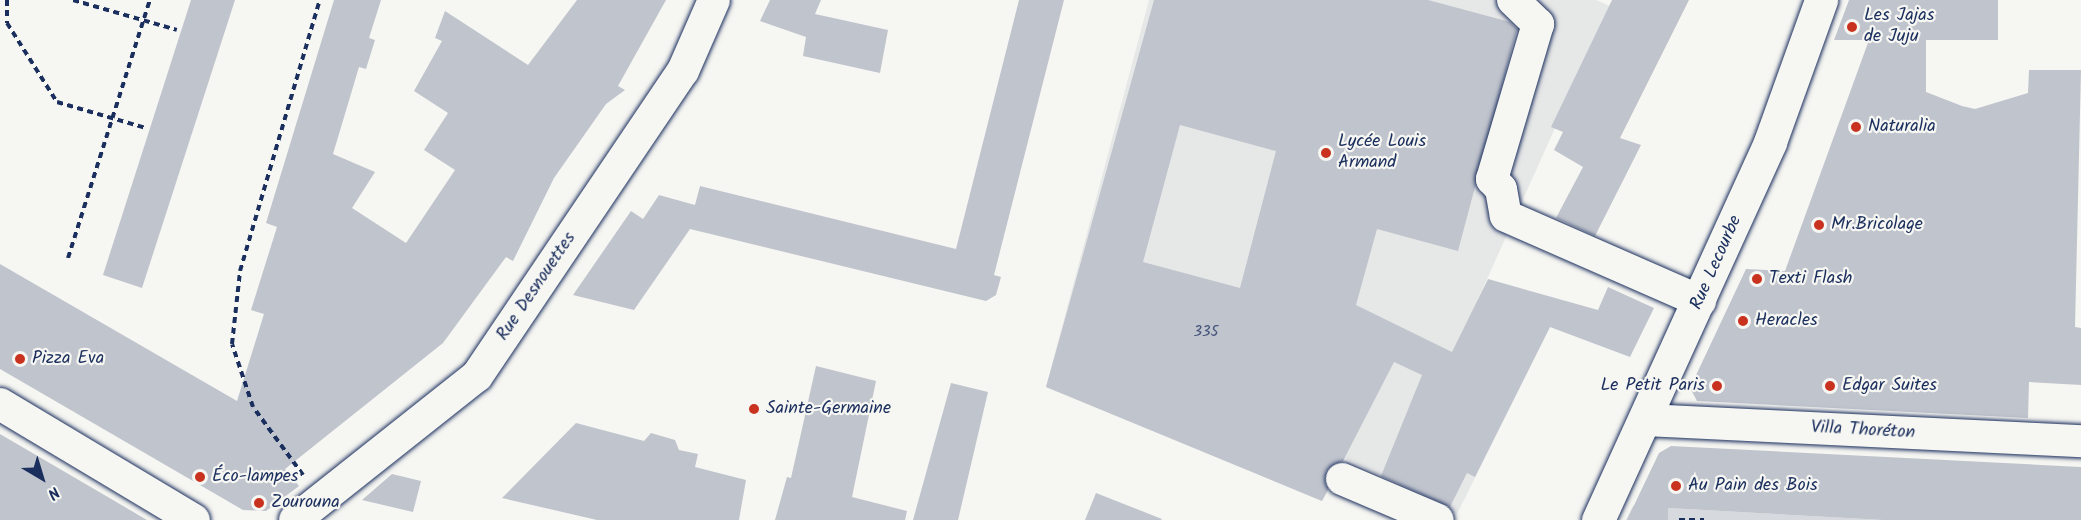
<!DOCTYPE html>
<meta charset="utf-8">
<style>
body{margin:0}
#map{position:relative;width:2081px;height:520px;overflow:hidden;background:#f6f6f2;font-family:Kalam,sans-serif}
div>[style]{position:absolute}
.built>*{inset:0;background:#e6e7e7}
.green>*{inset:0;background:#d6d9dd}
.building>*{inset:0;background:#c0c4cd}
.path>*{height:4px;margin-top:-2px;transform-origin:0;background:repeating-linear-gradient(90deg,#1b2f5e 0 6px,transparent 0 10.5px)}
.roads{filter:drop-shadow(0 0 2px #1b2f5e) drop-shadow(0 0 2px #1b2f5e)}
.minor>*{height:32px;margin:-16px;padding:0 16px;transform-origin:16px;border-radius:16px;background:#f6f6f2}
.major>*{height:33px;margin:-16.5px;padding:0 16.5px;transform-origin:16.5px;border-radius:16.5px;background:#f6f6f2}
.dots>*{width:16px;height:16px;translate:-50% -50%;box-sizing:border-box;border:3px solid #f6f6f2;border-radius:50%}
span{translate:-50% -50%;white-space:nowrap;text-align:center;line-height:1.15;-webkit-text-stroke:4.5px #f6f6f2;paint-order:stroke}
.number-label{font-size:15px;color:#44547a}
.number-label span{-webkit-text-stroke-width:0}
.poi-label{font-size:18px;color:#1b2f5e}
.left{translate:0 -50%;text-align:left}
.right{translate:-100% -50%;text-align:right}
.street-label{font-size:18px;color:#1b2f5e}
.north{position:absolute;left:12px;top:448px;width:60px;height:60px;-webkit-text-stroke:4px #f6f6f2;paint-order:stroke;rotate:142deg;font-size:16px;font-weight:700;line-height:24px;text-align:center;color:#1b2f5e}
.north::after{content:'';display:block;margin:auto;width:21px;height:27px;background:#1b2f5e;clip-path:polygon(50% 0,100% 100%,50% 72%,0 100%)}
</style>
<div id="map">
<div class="built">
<div style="clip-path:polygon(1149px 0,1596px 0,1610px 6px,1478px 299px,1550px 327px,1457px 514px,1345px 458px,1322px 501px,1046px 387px)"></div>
</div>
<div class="green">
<div style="clip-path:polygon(1633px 506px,1828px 517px,1883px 520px,1626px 520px)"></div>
</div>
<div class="building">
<div style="clip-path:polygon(191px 0,235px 0,142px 288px,103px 275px)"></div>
<div style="clip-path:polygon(334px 0,381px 0,369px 38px,375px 40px,366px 69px,359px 67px,333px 154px,375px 172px,352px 208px,406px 243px,455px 170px,424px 150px,448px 113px,414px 91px,442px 41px,435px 38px,445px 11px,528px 65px,577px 0,666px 0,618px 86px,625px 90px,606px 104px,554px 178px,513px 261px,506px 257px,443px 343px,285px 469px,299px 486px,266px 511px,243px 510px,0 369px,0 264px,237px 401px,264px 314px,251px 310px,277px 227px,266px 223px)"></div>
<div style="clip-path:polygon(770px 0,821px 0,815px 14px,888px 30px,880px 73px,803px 56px,806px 37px,760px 21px)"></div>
<div style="clip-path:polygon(1019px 0,1064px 0,994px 275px,1001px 277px,996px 295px,986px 301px,690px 229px,634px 310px,573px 295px,631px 211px,643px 219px,659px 195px,695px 205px,700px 186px,956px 249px)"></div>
<div style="clip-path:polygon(evenodd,1154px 0,1428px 0,1510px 22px,1517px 29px,1458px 251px,1377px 229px,1356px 305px,1452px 352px,1488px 279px,1598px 310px,1608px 287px,1654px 308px,1630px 357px,1550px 327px,1475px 477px,1467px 473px,1450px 507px,1381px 476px,1422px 375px,1394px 362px,1343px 461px,1326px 471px,1328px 490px,1322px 501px,1046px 387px,1154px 0,1180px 125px,1276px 151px,1240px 288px,1143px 262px,1180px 125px)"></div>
<div style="clip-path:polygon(1612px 0,1689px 0,1620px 138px,1641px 145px,1595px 236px,1556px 218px,1583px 167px,1554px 150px,1563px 132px,1551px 127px)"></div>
<div style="clip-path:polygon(1849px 0,1998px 0,1998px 40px,1926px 40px,1926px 92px,1962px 106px,1975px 109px,2028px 93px,2029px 70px,2081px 70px,2075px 327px,2081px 328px,2081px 385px,2029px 382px,2028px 418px,1697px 401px,1690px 388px,1746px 269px,1785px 271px,1869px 40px,1834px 40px)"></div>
<div style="clip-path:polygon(816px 366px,876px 381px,852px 497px,907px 511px,905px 520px,775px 520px,787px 477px,791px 478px)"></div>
<div style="clip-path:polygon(951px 383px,988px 392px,958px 520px,913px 520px)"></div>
<div style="clip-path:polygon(576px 423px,644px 441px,651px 433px,675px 440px,679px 450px,698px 454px,695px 467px,746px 480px,739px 520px,597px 520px,502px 498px)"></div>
<div style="clip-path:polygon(0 434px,101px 493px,147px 520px,0 520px)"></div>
<div style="clip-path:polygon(1671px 446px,2081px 467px,2081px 520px,1883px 520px,1668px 508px,1668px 520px,1627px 520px,1659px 453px)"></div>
<div style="clip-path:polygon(392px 474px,421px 481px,413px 512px,362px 500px)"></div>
<div style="clip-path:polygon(1096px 493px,1162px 519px,1161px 520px,1085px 520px)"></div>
</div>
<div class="path">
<div style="left:7px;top:0;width:23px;rotate:90deg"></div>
<div style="left:7px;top:23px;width:93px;rotate:57.7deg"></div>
<div style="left:57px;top:102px;width:93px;rotate:16.3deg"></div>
<div style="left:73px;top:0;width:108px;rotate:16.1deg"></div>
<div style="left:68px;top:258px;width:271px;rotate:-72.4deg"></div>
<div style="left:303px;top:475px;width:84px;rotate:-126.3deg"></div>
<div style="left:253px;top:407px;width:66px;rotate:-108.4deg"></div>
<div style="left:232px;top:344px;width:73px;rotate:-83.7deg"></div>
<div style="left:240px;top:271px;width:283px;rotate:-73.6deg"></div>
<div style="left:1679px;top:520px;width:25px"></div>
</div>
<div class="roads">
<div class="minor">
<div style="left:1513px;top:0;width:35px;rotate:44deg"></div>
<div style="left:1538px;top:24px;width:162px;rotate:106.5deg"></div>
<div style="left:1492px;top:179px;width:13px;rotate:48deg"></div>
<div style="left:1501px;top:189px;width:27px;rotate:80deg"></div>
<div style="left:1506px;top:216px;width:212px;rotate:23.7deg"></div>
<div style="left:0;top:404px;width:226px;rotate:30.9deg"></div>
<div style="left:1646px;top:420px;width:436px;rotate:2.8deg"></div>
<div style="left:1342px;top:479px;width:104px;rotate:23.1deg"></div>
<div style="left:295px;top:520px;width:232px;rotate:-38.4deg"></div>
<div style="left:477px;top:376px;width:368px;rotate:-56deg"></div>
<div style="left:683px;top:71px;width:77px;rotate:-66.4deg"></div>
</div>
<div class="major">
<div style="left:1598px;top:520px;width:415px;rotate:-65.5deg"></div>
<div style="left:1770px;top:142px;width:151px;rotate:-70.2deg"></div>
</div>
</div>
<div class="dots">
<div style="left:1852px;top:27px;background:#c8321e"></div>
<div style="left:1856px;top:127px;background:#c8321e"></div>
<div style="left:1326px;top:153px;background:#c8321e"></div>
<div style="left:1819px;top:225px;background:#c8321e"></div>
<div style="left:1757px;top:279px;background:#c8321e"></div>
<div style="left:1743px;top:321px;background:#c8321e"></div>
<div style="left:20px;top:359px;background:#c8321e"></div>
<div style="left:1717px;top:386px;background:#c8321e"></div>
<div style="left:1830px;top:386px;background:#c8321e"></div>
<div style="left:754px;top:409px;background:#c8321e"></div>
<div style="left:200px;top:477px;background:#c8321e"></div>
<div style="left:1676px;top:486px;background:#c8321e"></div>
<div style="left:259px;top:503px;background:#c8321e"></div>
</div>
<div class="number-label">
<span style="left:1206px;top:333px">335</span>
</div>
<div class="poi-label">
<span class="left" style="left:1864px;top:27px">Les Jajas<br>de Juju</span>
<span class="left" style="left:1868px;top:127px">Naturalia</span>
<span class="left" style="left:1338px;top:153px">Lycée Louis<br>Armand</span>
<span class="left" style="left:1831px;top:225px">Mr.Bricolage</span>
<span class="left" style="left:1769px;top:279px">Texti Flash</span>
<span class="left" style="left:1755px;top:321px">Heracles</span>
<span class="left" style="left:32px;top:359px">Pizza Eva</span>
<span class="right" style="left:1705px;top:386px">Le Petit Paris</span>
<span class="left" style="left:1842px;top:386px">Edgar Suites</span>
<span class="left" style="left:766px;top:409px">Sainte-Germaine</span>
<span class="left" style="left:212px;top:477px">Éco-lampes</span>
<span class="left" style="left:1688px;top:486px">Au Pain des Bois</span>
<span class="left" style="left:271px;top:503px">Zourouna</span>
</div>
<div class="street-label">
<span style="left:1717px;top:263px;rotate:-66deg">Rue Lecourbe</span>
<span style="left:537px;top:287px;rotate:-56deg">Rue Desnouettes</span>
<span style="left:1863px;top:431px;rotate:3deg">Villa Thoréton</span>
</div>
<div class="north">N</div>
</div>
